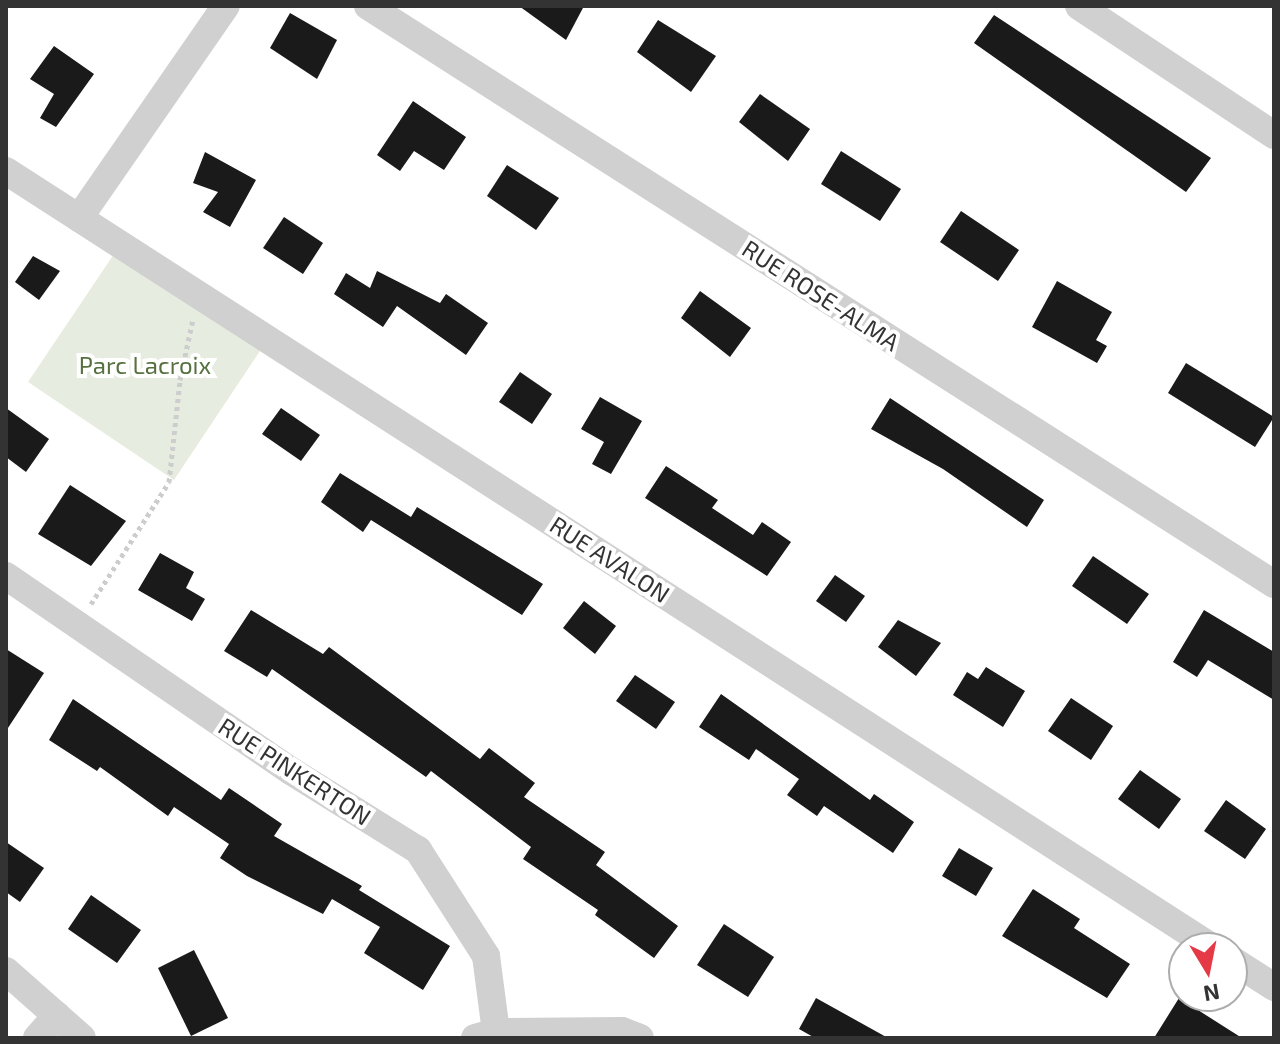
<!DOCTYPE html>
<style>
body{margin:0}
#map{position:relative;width:1280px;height:1044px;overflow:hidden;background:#fff;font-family:"Exo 2",sans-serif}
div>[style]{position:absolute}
.green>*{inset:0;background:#e6ecdf}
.building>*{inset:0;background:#1a1a1a}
.path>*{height:5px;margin-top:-2.5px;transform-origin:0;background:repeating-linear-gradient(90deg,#cdcdcd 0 4px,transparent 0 8px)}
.street>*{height:28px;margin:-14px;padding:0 14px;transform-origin:14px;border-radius:14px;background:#d0d0d0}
span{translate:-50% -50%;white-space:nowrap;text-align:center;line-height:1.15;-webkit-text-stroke:8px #fff;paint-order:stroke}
.street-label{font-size:24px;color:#333}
.park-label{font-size:24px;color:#56703f}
.frame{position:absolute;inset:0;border:8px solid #333;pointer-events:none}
.north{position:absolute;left:1168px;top:932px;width:80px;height:80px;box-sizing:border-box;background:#fff;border:2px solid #adadad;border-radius:50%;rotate:170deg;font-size:22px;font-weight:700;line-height:32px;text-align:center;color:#333}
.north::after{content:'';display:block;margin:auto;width:28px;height:36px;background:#e63946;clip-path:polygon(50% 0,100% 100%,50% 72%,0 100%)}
</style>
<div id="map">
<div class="green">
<div style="clip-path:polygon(116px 251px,262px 348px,174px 480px,28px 382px)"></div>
</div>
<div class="building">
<div style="clip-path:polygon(519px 6px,584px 6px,566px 40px)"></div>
<div style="clip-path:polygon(290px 13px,337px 40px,317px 79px,270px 48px)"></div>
<div style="clip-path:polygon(994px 15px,1211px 158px,1186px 192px,974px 43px)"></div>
<div style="clip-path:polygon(658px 20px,716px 56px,691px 92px,637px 52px)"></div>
<div style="clip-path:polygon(54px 46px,94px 74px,56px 127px,40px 118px,54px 94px,30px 79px)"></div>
<div style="clip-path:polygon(760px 94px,810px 129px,788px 161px,739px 122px)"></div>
<div style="clip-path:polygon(413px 101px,466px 137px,444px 170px,414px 151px,400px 171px,377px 155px)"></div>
<div style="clip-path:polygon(841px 151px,901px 189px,880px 221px,821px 184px)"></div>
<div style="clip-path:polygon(205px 152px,256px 180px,230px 227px,203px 212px,218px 192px,193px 183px)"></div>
<div style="clip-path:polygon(507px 165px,559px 198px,536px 230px,487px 196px)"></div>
<div style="clip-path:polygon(961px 211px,1019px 250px,998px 281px,940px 242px)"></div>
<div style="clip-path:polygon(284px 217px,323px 243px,303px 274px,263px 248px)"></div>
<div style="clip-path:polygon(33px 256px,60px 271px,39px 300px,15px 282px)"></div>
<div style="clip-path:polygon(377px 271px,440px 303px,446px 294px,488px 323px,466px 355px,397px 306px,383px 327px,334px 294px,346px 273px,370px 288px)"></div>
<div style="clip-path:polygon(1057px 281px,1112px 312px,1096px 340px,1107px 346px,1097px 363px,1032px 327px)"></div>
<div style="clip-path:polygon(700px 291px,751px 328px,730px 357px,681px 318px)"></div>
<div style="clip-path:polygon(1186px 363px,1274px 417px,1255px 447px,1168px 393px)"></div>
<div style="clip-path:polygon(520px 372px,552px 394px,532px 424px,499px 402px)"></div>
<div style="clip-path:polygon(600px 397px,642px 421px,611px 474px,592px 464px,604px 442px,581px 429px)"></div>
<div style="clip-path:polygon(890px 398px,1044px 500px,1027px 527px,943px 469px,871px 429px)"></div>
<div style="clip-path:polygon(6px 408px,49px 439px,26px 472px,6px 457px)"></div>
<div style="clip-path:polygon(281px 408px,320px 435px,301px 461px,262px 434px)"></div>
<div style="clip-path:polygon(666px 466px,718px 500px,712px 508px,753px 535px,762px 522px,791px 542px,767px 576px,645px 498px)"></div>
<div style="clip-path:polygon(340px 473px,411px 517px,417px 507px,543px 584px,522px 615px,371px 520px,363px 532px,321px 502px)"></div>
<div style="clip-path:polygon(70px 485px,126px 521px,91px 566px,38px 534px)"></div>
<div style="clip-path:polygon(160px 553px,194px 572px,186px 588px,205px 599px,192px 621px,138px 590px)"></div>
<div style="clip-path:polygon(1093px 556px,1149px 594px,1127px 624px,1072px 586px)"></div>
<div style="clip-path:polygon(835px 575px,865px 596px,846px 622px,816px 601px)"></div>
<div style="clip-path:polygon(584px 601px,616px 626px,595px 654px,563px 628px)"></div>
<div style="clip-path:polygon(251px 610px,323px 654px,329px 647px,480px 759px,489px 748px,535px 783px,524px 797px,605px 852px,596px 865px,678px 926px,654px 958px,595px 915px,598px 910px,523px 859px,531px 847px,431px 771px,426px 777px,272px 669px,267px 677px,224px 651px)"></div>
<div style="clip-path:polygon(1204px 610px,1274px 652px,1274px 700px,1208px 660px,1197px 677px,1173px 662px)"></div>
<div style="clip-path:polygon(898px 620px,941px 643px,916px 676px,878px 647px)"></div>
<div style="clip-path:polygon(6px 649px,44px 673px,6px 731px)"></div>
<div style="clip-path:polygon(986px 667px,1025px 691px,1003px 727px,953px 695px,967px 672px,978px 679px)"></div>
<div style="clip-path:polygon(635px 675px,675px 702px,656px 729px,616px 701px)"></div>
<div style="clip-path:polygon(721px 694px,870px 800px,874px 794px,914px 822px,893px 853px,824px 806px,817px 816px,787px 795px,799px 779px,756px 749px,749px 760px,699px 727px)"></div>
<div style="clip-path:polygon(1071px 698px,1113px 726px,1091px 760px,1048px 731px)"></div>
<div style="clip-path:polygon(73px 699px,221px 800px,229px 788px,282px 824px,274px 836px,362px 886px,359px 890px,450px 946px,423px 990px,364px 953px,380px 927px,332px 899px,323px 914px,247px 876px,220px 858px,229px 844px,174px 807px,168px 816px,100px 767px,97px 771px,49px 740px)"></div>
<div style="clip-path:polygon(1140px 770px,1181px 799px,1159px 829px,1118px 799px)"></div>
<div style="clip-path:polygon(1226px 800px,1266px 829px,1245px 859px,1204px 831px)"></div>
<div style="clip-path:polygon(6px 842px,44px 868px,20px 902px,6px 892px)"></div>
<div style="clip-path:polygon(959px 848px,993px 868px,976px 896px,942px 876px)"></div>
<div style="clip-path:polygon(1033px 889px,1080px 919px,1074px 928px,1130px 964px,1107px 998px,1002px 936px)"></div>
<div style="clip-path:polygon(91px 895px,141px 930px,117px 963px,68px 929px)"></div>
<div style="clip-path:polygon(724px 924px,774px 957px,748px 997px,697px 965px)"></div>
<div style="clip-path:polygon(194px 950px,228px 1018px,191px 1036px,158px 968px)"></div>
<div style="clip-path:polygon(816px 998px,888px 1038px,815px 1038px,799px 1029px)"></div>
<div style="clip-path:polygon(1179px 998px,1242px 1038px,1154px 1038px)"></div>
</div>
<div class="path">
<div style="left:91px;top:604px;width:145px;rotate:-57.4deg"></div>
<div style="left:169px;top:482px;width:103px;rotate:-83.8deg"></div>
<div style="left:180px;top:380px;width:62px;rotate:-78deg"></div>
</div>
<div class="street">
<div style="left:368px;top:6px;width:1075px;rotate:32.54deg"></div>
<div style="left:1079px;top:6px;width:234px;rotate:33.5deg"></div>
<div style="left:6px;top:171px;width:1435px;rotate:32.77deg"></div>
<div style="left:79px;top:218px;width:258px;rotate:-55.3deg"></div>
<div style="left:6px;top:576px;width:345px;rotate:34.4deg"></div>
<div style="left:291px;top:771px;width:150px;rotate:31.9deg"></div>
<div style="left:418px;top:850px;width:126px;rotate:57.3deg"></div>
<div style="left:486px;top:956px;width:77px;rotate:82.5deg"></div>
<div style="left:1232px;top:960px;width:50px;rotate:32.7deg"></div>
<div style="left:6px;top:971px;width:101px;rotate:41.4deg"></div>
<div style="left:37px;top:1038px;width:30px;rotate:-49deg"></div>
<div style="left:475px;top:1038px;width:22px;rotate:-16deg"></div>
<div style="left:496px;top:1032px;width:126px;rotate:-0.5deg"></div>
<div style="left:622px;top:1031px;width:19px;rotate:21deg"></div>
</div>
<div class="street-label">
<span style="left:821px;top:295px;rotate:33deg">RUE ROSE-ALMA</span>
<span style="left:610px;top:559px;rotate:33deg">RUE AVALON</span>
<span style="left:295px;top:771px;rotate:33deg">RUE PINKERTON</span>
</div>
<div class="park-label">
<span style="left:145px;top:365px">Parc Lacroix</span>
</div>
<div class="frame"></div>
<div class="north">N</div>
</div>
